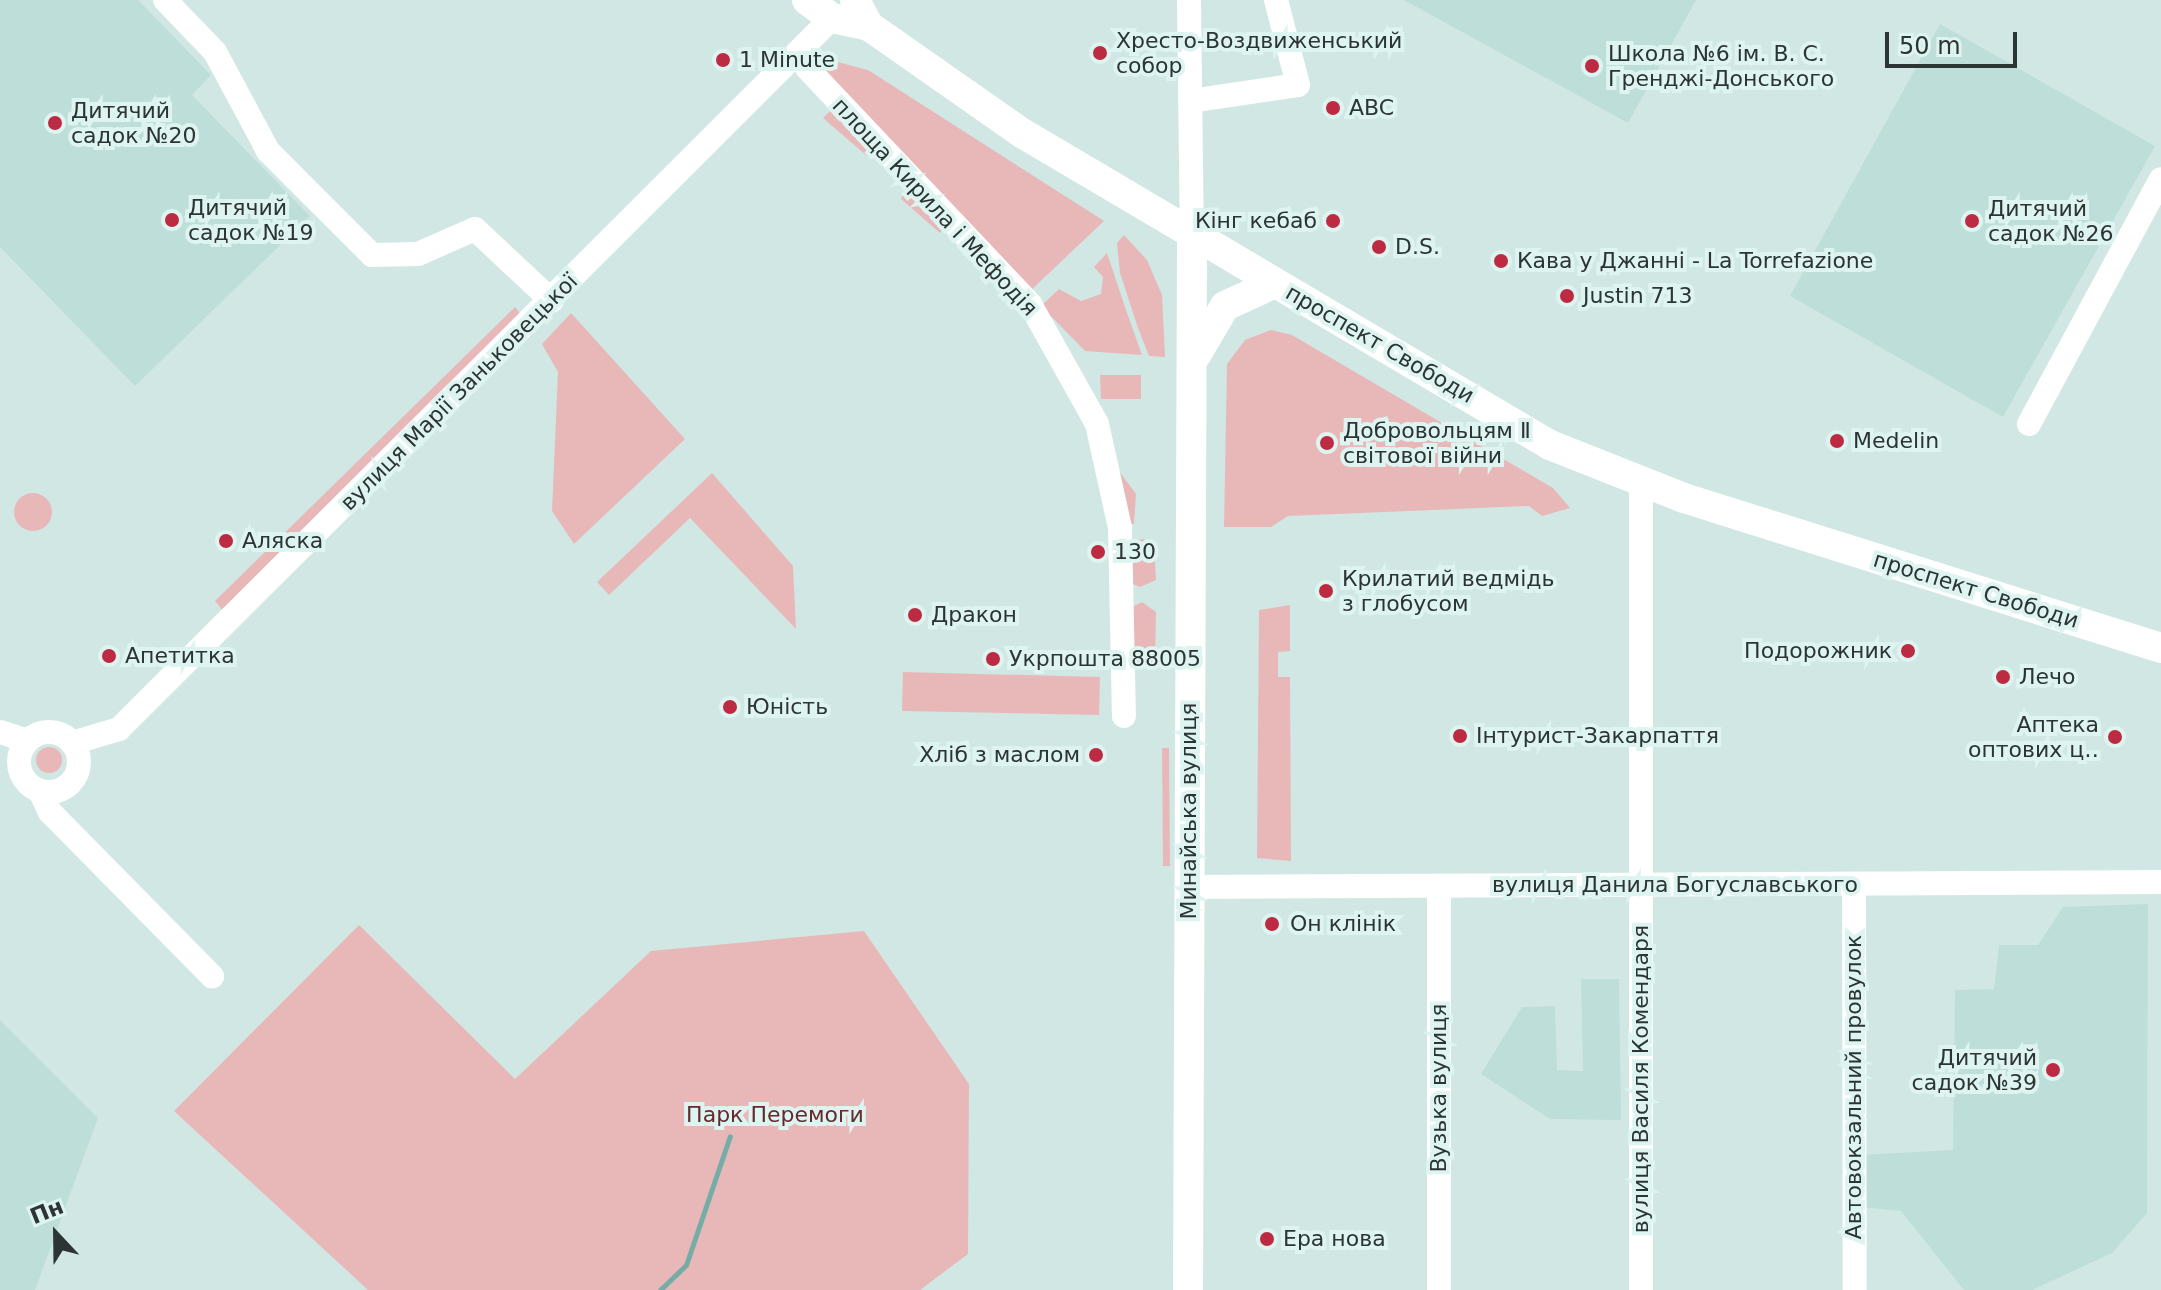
<!DOCTYPE html>
<meta charset="utf-8">
<style>
body{margin:0}
#map{position:relative;width:2161px;height:1290px;overflow:hidden;background:#d1e7e4;font-family:"DejaVu Sans",sans-serif}
div>[style]{position:absolute}
.built>*{inset:0;background:#bededa}
.green>*{inset:0;background:#e8b8b9}
.round{border-radius:50%}
.stream>*{height:5px;margin:-2.5px;padding:0 2.5px;transform-origin:2.5px;border-radius:2.5px;background:#76aca6}
.minor>*{height:24px;margin:-12px;padding:0 12px;transform-origin:12px;border-radius:12px;background:#fff}
.minor>.ring{margin:-12px;padding:0;box-sizing:content-box;background:none;border:24px solid #fff;border-radius:50%}
.major>*{height:30px;margin:-15px;padding:0 15px;transform-origin:15px;border-radius:15px;background:#fff}
.dots>*{width:22px;height:22px;translate:-50% -50%;box-sizing:border-box;border:4px solid #def4f1;border-radius:50%}
span{translate:-50% -50%;white-space:nowrap;text-align:center;line-height:1.15;-webkit-text-stroke:8px #def4f1;paint-order:stroke}
.poi-label{font-size:22px;color:#2c3534}
.left{translate:0 -50%;text-align:left}
.right{translate:-100% -50%;text-align:right}
.street-label{font-size:22px;color:#2c3534}
.park-label{font-size:22px;color:#662a2e}
.north{position:absolute;left:16px;top:1194px;width:80px;height:80px;-webkit-text-stroke:6px #def4f1;paint-order:stroke;rotate:338deg;font-size:22px;font-weight:700;line-height:32px;text-align:center;color:#2c3534}
.north::after{content:'';display:block;margin:auto;width:28px;height:36px;background:#2c3534;clip-path:polygon(50% 0,100% 100%,50% 72%,0 100%)}
.scale{position:absolute;left:1885px;top:32px;width:132px;height:36px;box-sizing:border-box;border:4px solid #2c3534;border-top:0;padding-left:10px;font-size:24px;line-height:28px;white-space:nowrap;color:#2c3534;-webkit-text-stroke:6px #def4f1;paint-order:stroke}
</style>
<div id="map">
<div class="built">
<div style="clip-path:polygon(0 0,138px 0,211px 75px,192px 95px,310px 216px,135px 386px,0 247px)"></div>
<div style="clip-path:polygon(1404px 0,1696px 0,1628px 123px)"></div>
<div style="clip-path:polygon(1940px 24px,2155px 146px,2003px 417px,1790px 296px)"></div>
<div style="clip-path:polygon(2148px 904px,2147px 1213px,2112px 1253px,2032px 1290px,1964px 1290px,1901px 1211px,1861px 1207px,1861px 1155px,1953px 1150px,1955px 990px,1994px 989px,1999px 945px,2038px 945px,2063px 907px)"></div>
<div style="clip-path:polygon(1581px 979px,1619px 979px,1621px 1120px,1550px 1119px,1481px 1074px,1522px 1007px,1555px 1006px,1557px 1070px,1583px 1071px)"></div>
<div style="clip-path:polygon(0 1020px,98px 1118px,35px 1290px,0 1290px)"></div>
</div>
<div class="green">
<div style="clip-path:polygon(826px 59px,868px 70px,1104px 221px,1028px 293px,812px 64px)"></div>
<div style="clip-path:polygon(833px 108px,871px 152px,867px 156px,823px 118px)"></div>
<div style="clip-path:polygon(905px 188px,945px 228px,940px 233px,901px 199px)"></div>
<div style="clip-path:polygon(1124px 235px,1147px 260px,1162px 295px,1165px 357px,1149px 356px,1138px 328px,1120px 273px,1117px 243px)"></div>
<div style="clip-path:polygon(1107px 253px,1125px 307px,1142px 355px,1085px 351px,1041px 306px,1059px 289px,1081px 301px,1101px 294px,1103px 277px,1094px 267px)"></div>
<div style="clip-path:polygon(515px 307px,523px 317px,224px 612px,215px 601px)"></div>
<div style="clip-path:polygon(571px 313px,685px 439px,574px 544px,552px 511px,558px 372px,542px 344px)"></div>
<div style="clip-path:polygon(1271px 330px,1292px 335px,1553px 488px,1570px 508px,1542px 516px,1529px 506px,1288px 516px,1271px 527px,1224px 527px,1227px 364px,1245px 340px)"></div>
<div style="clip-path:polygon(1100px 375px,1141px 375px,1141px 399px,1101px 399px)"></div>
<div style="clip-path:polygon(1119px 471px,1136px 494px,1134px 524px,1126px 523px)"></div>
<div style="clip-path:polygon(712px 473px,793px 566px,796px 629px,690px 518px,609px 595px,597px 582px)"></div>
<div class="round" style="left:14px;top:493px;width:38px;height:38px"></div>
<div style="clip-path:polygon(1144px 539px,1154px 546px,1156px 580px,1140px 587px,1128px 582px,1131px 541px)"></div>
<div style="clip-path:polygon(1142px 602px,1156px 612px,1155px 660px,1141px 668px,1132px 666px,1132px 607px)"></div>
<div style="clip-path:polygon(1290px 605px,1290px 651px,1278px 652px,1278px 677px,1290px 677px,1291px 861px,1257px 858px,1259px 610px)"></div>
<div style="clip-path:polygon(903px 672px,1100px 677px,1099px 715px,902px 711px)"></div>
<div class="round" style="left:36px;top:747px;width:26px;height:26px"></div>
<div style="clip-path:polygon(1162px 748px,1169px 748px,1170px 866px,1163px 866px)"></div>
<div style="clip-path:polygon(359px 925px,515px 1079px,651px 951px,864px 931px,969px 1084px,968px 1254px,920px 1290px,368px 1290px,174px 1111px)"></div>
</div>
<div class="stream">
<div style="left:660px;top:1290px;width:36px;rotate:-44deg"></div>
<div style="left:686px;top:1265px;width:136px;rotate:-71.2deg"></div>
</div>
<div class="minor">
<div style="left:165px;top:0;width:72px;rotate:46.1deg"></div>
<div style="left:215px;top:52px;width:112px;rotate:61.8deg"></div>
<div style="left:268px;top:151px;width:147px;rotate:45deg"></div>
<div style="left:372px;top:255px;width:46px;rotate:-1.2deg"></div>
<div style="left:418px;top:254px;width:62px;rotate:-23.7deg"></div>
<div style="left:475px;top:229px;width:105px;rotate:43.1deg"></div>
<div style="left:1189px;top:0;width:235px;rotate:89.3deg"></div>
<div style="left:807px;top:68px;width:325px;rotate:46.6deg"></div>
<div style="left:1030px;top:304px;width:137px;rotate:60.8deg"></div>
<div style="left:1097px;top:424px;width:107px;rotate:77.5deg"></div>
<div style="left:1120px;top:528px;width:188px;rotate:88.8deg"></div>
<div style="left:1190px;top:101px;width:109px;rotate:-8.4deg"></div>
<div style="left:1298px;top:85px;width:88px;rotate:-104.5deg"></div>
<div style="left:2029px;top:424px;width:278px;rotate:-61.7deg"></div>
<div style="left:1641px;top:483px;width:807px;rotate:90deg"></div>
<div style="left:0;top:732px;width:29px;rotate:18deg"></div>
<div class="ring" style="left:19px;top:732px;width:36px;height:36px"></div>
<div style="left:72px;top:743px;width:49px;rotate:-16.6deg"></div>
<div style="left:119px;top:729px;width:1007px;rotate:-44.92deg"></div>
<div style="left:40px;top:791px;width:23px;rotate:65deg"></div>
<div style="left:50px;top:812px;width:231px;rotate:45.4deg"></div>
<div style="left:1854px;top:884px;width:406px;rotate:89.9deg"></div>
<div style="left:1439px;top:886px;width:404px;rotate:90deg"></div>
<div style="left:1189px;top:887px;width:972px;rotate:-0.29deg"></div>
</div>
<div class="major">
<div style="left:807px;top:0;width:31px;rotate:36deg"></div>
<div style="left:832px;top:18px;width:38px;rotate:12deg"></div>
<div style="left:855px;top:0;width:30px;rotate:62deg"></div>
<div style="left:869px;top:26px;width:187px;rotate:35deg"></div>
<div style="left:1022px;top:133px;width:613px;rotate:30.58deg"></div>
<div style="left:1550px;top:445px;width:144px;rotate:21.6deg"></div>
<div style="left:1684px;top:498px;width:500px;rotate:17.46deg"></div>
<div style="left:1196px;top:355px;width:57px;rotate:-59.4deg"></div>
<div style="left:1225px;top:306px;width:55px;rotate:-24.7deg"></div>
<div style="left:1188px;top:1290px;width:1055px;rotate:-89.78deg"></div>
</div>
<div class="dots">
<div style="left:1100px;top:53px;background:#bc2b42"></div>
<div style="left:723px;top:60px;background:#bc2b42"></div>
<div style="left:1592px;top:66px;background:#bc2b42"></div>
<div style="left:1333px;top:108px;background:#bc2b42"></div>
<div style="left:55px;top:123px;background:#bc2b42"></div>
<div style="left:172px;top:220px;background:#bc2b42"></div>
<div style="left:1333px;top:221px;background:#bc2b42"></div>
<div style="left:1972px;top:221px;background:#bc2b42"></div>
<div style="left:1379px;top:247px;background:#bc2b42"></div>
<div style="left:1501px;top:261px;background:#bc2b42"></div>
<div style="left:1567px;top:296px;background:#bc2b42"></div>
<div style="left:1837px;top:441px;background:#bc2b42"></div>
<div style="left:1327px;top:443px;background:#bc2b42"></div>
<div style="left:226px;top:541px;background:#bc2b42"></div>
<div style="left:1098px;top:552px;background:#bc2b42"></div>
<div style="left:1326px;top:591px;background:#bc2b42"></div>
<div style="left:915px;top:615px;background:#bc2b42"></div>
<div style="left:1908px;top:651px;background:#bc2b42"></div>
<div style="left:109px;top:656px;background:#bc2b42"></div>
<div style="left:993px;top:659px;background:#bc2b42"></div>
<div style="left:2003px;top:677px;background:#bc2b42"></div>
<div style="left:730px;top:707px;background:#bc2b42"></div>
<div style="left:1460px;top:736px;background:#bc2b42"></div>
<div style="left:2115px;top:737px;background:#bc2b42"></div>
<div style="left:1096px;top:755px;background:#bc2b42"></div>
<div style="left:1272px;top:924px;background:#bc2b42"></div>
<div style="left:2053px;top:1070px;background:#bc2b42"></div>
<div style="left:1267px;top:1239px;background:#bc2b42"></div>
</div>
<div class="poi-label">
<span class="left" style="left:1116px;top:53px">Хресто-Воздвиженський<br>собор</span>
<span class="left" style="left:1608px;top:66px">Школа №6 ім. В. С.<br>Гренджі-Донського</span>
<span class="left" style="left:739px;top:60px">1 Minute</span>
<span class="left" style="left:1349px;top:108px">ABC</span>
<span class="left" style="left:71px;top:123px">Дитячий<br>садок №20</span>
<span class="left" style="left:188px;top:220px">Дитячий<br>садок №19</span>
<span class="left" style="left:1988px;top:221px">Дитячий<br>садок №26</span>
<span class="right" style="left:1317px;top:221px">Кінг кебаб</span>
<span class="left" style="left:1395px;top:247px">D.S.</span>
<span class="left" style="left:1517px;top:261px">Кава у Джанні - La Torrefazione</span>
<span class="left" style="left:1583px;top:296px">Justin 713</span>
<span class="left" style="left:1343px;top:443px">Добровольцям Ⅱ<br>світової війни</span>
<span class="left" style="left:1853px;top:441px">Medelin</span>
<span class="left" style="left:242px;top:541px">Аляска</span>
<span class="left" style="left:1114px;top:552px">130</span>
<span class="left" style="left:1342px;top:591px">Крилатий ведмідь<br>з глобусом</span>
<span class="left" style="left:931px;top:615px">Дракон</span>
<span class="right" style="left:1892px;top:651px">Подорожник</span>
<span class="left" style="left:125px;top:656px">Апетитка</span>
<span class="left" style="left:1009px;top:659px">Укрпошта 88005</span>
<span class="left" style="left:2019px;top:677px">Лечо</span>
<span class="left" style="left:746px;top:707px">Юність</span>
<span class="right" style="left:2099px;top:737px">Аптека<br>оптових ц‥</span>
<span class="left" style="left:1476px;top:736px">Інтурист-Закарпаття</span>
<span class="right" style="left:1080px;top:755px">Хліб з маслом</span>
<span class="left" style="left:1290px;top:924px">Он клінік</span>
<span class="right" style="left:2037px;top:1070px">Дитячий<br>садок №39</span>
<span class="left" style="left:1283px;top:1239px">Ера нова</span>
</div>
<div class="street-label">
<span style="left:935px;top:207px;rotate:47deg">площа Кирила і Мефодія</span>
<span style="left:1380px;top:344px;rotate:30deg">проспект Свободи</span>
<span style="left:459px;top:392px;rotate:-45deg">вулиця Марії Заньковецької</span>
<span style="left:1976px;top:590px;rotate:17deg">проспект Свободи</span>
<span style="left:1189px;top:811px;rotate:-90deg">Минайська вулиця</span>
<span style="left:1675px;top:885px">вулиця Данила Богуславського</span>
<span style="left:1641px;top:1079px;rotate:-90deg">вулиця Василя Комендаря</span>
<span style="left:1854px;top:1087px;rotate:-90deg">Автовокзальний провулок</span>
<span style="left:1439px;top:1088px;rotate:-90deg">Вузька вулиця</span>
</div>
<div class="park-label">
<span style="left:775px;top:1115px">Парк Перемоги</span>
</div>
<div class="north">Пн</div>
<div class="scale">50 m</div>
</div>
